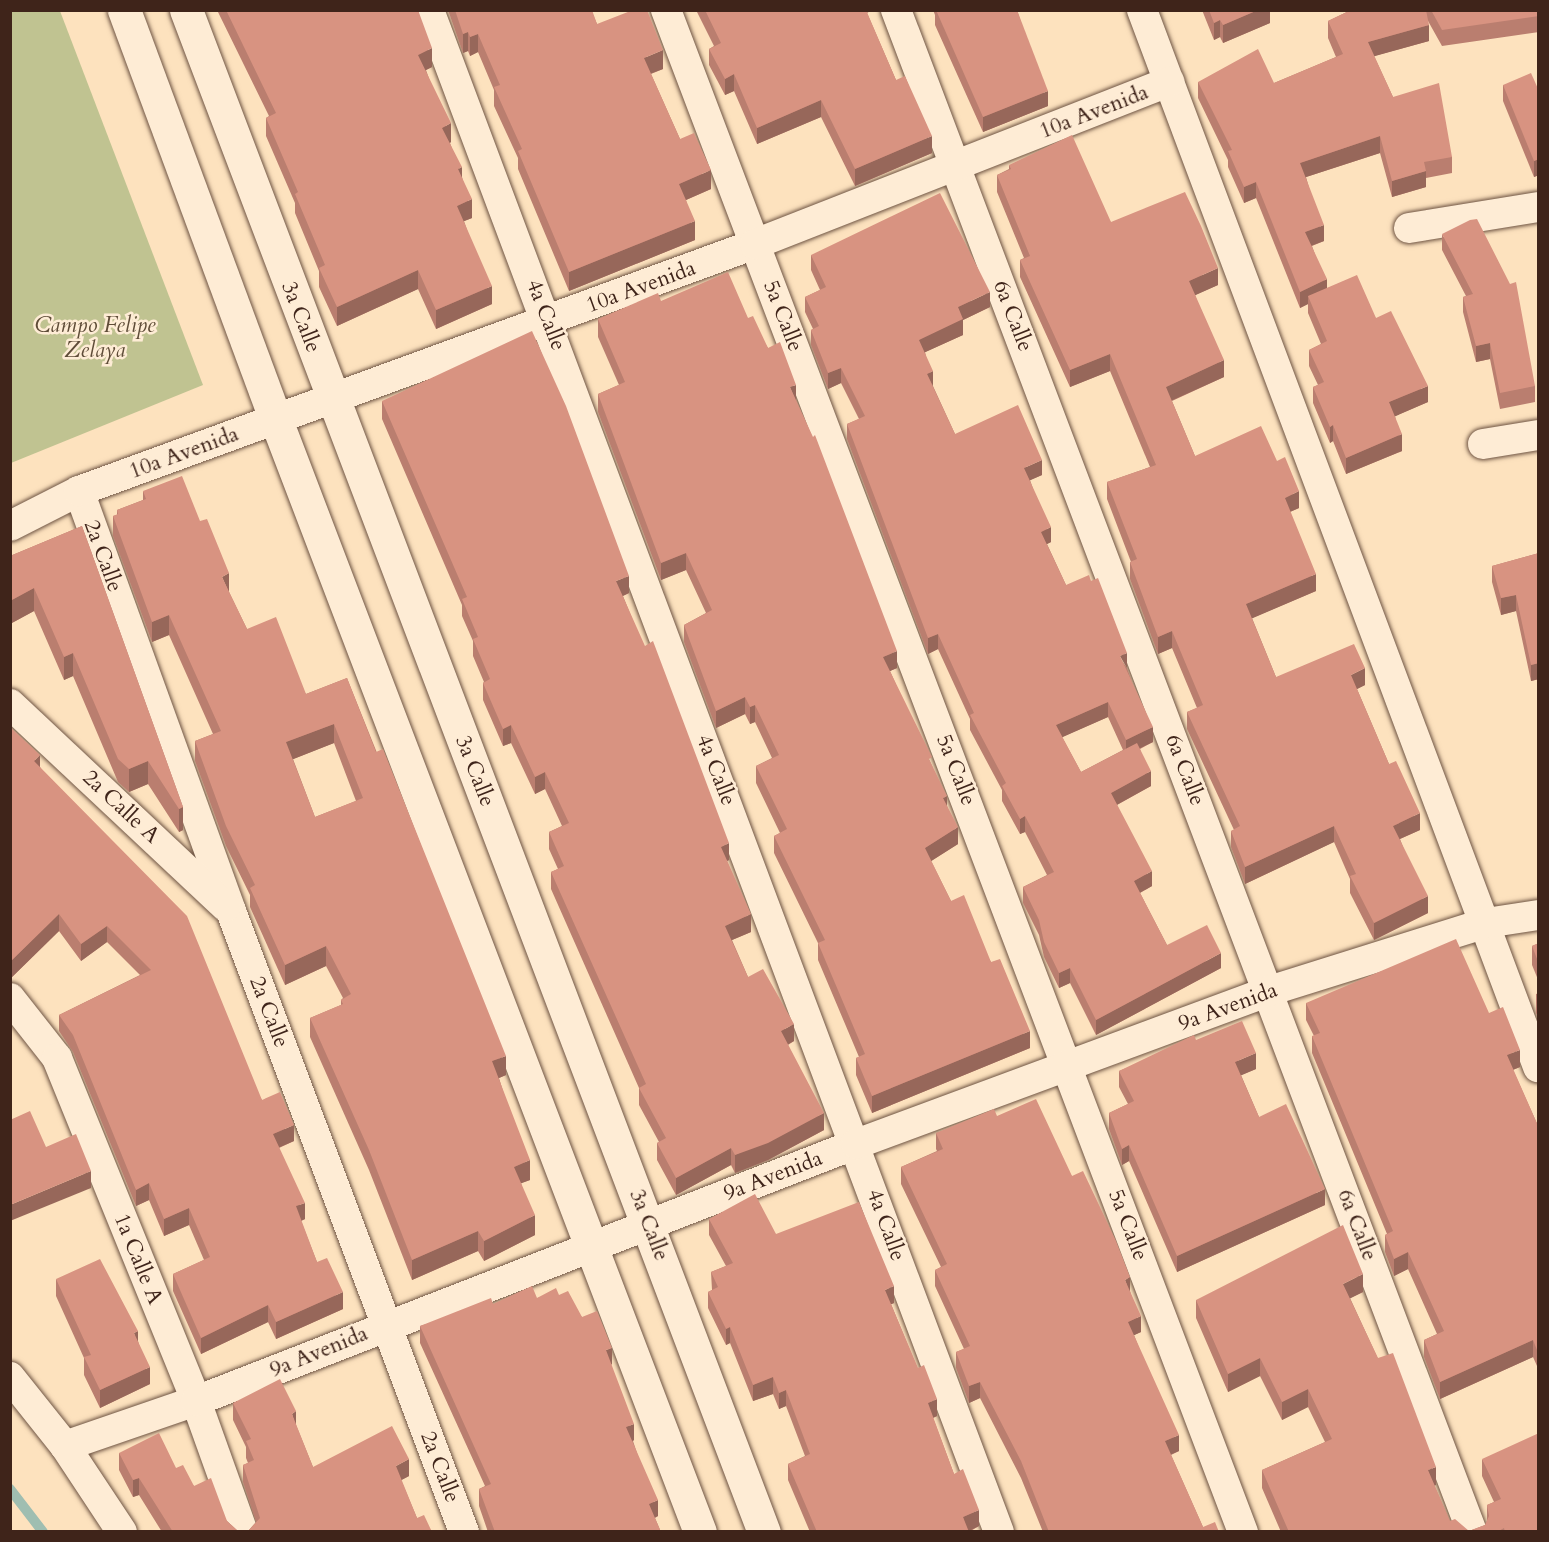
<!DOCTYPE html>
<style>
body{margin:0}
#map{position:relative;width:1549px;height:1542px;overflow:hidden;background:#fde2be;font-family:Cardo,serif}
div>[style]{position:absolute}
.green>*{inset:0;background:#c0c391}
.stream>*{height:10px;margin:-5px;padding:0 5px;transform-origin:5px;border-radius:5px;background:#9fbeb1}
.roads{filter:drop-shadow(0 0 2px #6e5443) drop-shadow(0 0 2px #6e5443)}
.street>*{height:30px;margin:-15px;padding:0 15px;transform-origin:15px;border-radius:15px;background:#feecd5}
.secondary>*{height:33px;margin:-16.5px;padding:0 16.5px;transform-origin:16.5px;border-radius:16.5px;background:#feecd5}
.wall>*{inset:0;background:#ba7e6f}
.shaded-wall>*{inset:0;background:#97675a}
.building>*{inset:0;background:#d89381}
span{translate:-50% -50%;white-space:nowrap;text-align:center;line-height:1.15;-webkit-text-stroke:5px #feecd5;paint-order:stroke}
.street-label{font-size:22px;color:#3f241a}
.park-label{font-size:22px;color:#5f4c38;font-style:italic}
.frame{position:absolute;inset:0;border:12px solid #3f241a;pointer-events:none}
</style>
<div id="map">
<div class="green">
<div style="clip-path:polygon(11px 10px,60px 11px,203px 385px,11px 463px)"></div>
</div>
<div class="stream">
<div style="left:10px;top:1489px;width:54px;rotate:52.5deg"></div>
</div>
<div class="roads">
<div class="street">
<div style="left:429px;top:10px;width:1625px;rotate:69.47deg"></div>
<div style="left:666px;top:10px;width:1628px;rotate:69.24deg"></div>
<div style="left:896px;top:10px;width:1627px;rotate:69.27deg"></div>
<div style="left:1142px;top:10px;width:1129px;rotate:69.46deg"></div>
<div style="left:1409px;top:228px;width:131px;rotate:-9.2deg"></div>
<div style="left:1483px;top:444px;width:56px;rotate:-9.3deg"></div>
<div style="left:79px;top:491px;width:447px;rotate:70.1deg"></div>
<div style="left:231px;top:911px;width:663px;rotate:69.43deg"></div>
<div style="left:10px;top:526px;width:77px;rotate:-26.9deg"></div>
<div style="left:79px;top:491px;width:720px;rotate:-20.07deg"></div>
<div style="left:755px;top:244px;width:445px;rotate:-21.4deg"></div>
<div style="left:10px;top:704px;width:296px;rotate:43.2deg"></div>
<div style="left:10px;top:998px;width:76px;rotate:51.9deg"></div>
<div style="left:57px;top:1058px;width:370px;rotate:67.9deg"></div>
<div style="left:196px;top:1401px;width:139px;rotate:70.3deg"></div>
<div style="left:10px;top:1377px;width:88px;rotate:51.4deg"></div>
<div style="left:65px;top:1446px;width:103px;rotate:56.5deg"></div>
<div style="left:65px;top:1446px;width:139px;rotate:-19deg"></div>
<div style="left:196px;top:1401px;width:708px;rotate:-21.28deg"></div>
<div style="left:856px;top:1144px;width:440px;rotate:-20.3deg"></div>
<div style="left:1269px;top:991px;width:227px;rotate:-17.4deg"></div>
<div style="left:1486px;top:923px;width:53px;rotate:-8.7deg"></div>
</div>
<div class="secondary">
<div style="left:124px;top:10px;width:437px;rotate:69.7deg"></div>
<div style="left:276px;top:420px;width:1190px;rotate:69.13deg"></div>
<div style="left:186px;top:10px;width:1628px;rotate:69.21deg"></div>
</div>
</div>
<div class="wall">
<div style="clip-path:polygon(217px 10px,418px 10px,432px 67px,426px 70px,451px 142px,450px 143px,462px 177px,472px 218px,464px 221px,492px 304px,436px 329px,418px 289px,337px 326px,319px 287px,319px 271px,295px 213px,295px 203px,266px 136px,266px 118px,269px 116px)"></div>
<div style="clip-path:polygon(448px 10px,591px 10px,597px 24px,663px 69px,651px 74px,680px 139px,711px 189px,686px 200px,695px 240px,569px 291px,518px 169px,518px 158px,494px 106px,494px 90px,478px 52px,470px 56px,468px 51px,463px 53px)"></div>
<div style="clip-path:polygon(696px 10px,872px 10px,867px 13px,896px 80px,932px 153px,855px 186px,821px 117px,757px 144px,734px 91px,725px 95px,709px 65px,709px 49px,714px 46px)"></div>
<div style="clip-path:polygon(933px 10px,1017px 10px,1048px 106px,983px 132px,935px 25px,935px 15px)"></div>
<div style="clip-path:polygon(1202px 10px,1270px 10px,1270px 23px,1223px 43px,1220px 37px,1214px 40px)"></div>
<div style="clip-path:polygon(1351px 10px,1539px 10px,1539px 32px,1442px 46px,1428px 21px,1429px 41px,1374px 56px,1393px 97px,1452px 157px,1452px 173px,1426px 178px,1426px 187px,1392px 197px,1380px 153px,1306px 177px,1324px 241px,1312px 246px,1327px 288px,1376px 318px,1428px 402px,1395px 416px,1402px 451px,1346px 474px,1333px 441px,1330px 443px,1313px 403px,1313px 387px,1318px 385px,1309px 366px,1309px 350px,1321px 344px,1308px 313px,1308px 304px,1300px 308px,1256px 198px,1244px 203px,1228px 167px,1228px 160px,1198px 98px,1198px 82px,1274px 83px,1336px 57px,1328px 38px,1328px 21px)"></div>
<div style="clip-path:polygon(1503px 85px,1539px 91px,1539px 175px,1534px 177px,1503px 101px)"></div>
<div style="clip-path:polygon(1009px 165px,1111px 222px,1218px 285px,1195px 295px,1224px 377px,1172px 401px,1195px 456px,1277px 461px,1299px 508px,1290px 512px,1316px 591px,1252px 618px,1276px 677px,1365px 685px,1357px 689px,1389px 764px,1420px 830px,1400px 839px,1428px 913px,1374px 940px,1350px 893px,1350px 879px,1334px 842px,1245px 884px,1231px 847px,1231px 831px,1234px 830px,1187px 729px,1187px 712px,1197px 708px,1172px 648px,1158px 654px,1130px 579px,1130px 562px,1131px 562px,1107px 499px,1107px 482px,1150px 467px,1110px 371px,1070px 387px,1020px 277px,1020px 260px,1024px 258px,997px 192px,997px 175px,1009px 169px)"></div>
<div style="clip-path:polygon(1442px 234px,1535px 386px,1535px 402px,1500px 409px,1490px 359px,1476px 362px,1463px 312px,1463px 297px,1466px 296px,1442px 250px)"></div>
<div style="clip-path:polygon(evenodd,811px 255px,990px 307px,963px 320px,963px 335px,925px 352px,933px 386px,955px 434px,1042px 475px,1030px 480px,1051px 542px,1047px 544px,1066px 585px,1127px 668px,1153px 742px,1140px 749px,1151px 786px,1117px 805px,1152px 886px,1140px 893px,1167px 945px,1221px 968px,1096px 1035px,1070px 983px,1059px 988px,1044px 957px,1039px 935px,1023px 903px,1023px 887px,1047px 875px,1025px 832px,1020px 834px,1002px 801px,1002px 790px,970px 730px,970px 719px,938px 649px,928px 654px,847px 439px,847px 424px,859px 419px,841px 383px,828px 389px,811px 345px,811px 330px,813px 329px,805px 312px,805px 297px,820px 290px,811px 270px,811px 255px,1108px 717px,1123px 750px,1081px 772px,1062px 737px,1108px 717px)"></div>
<div style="clip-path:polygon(661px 301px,748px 318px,768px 348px,796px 400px,897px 668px,890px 671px,932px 766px,947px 806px,958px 844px,931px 861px,951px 901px,991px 962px,1030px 1048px,872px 1113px,856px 1075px,856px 1058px,859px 1057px,818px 960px,818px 943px,774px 853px,774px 836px,780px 833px,756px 783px,756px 766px,772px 758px,755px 722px,750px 724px,745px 714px,716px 728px,684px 642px,684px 625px,706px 613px,686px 570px,661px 580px,598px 412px,598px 394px,619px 385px,598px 337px,598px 319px)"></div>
<div style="clip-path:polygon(382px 401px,629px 593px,623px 596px,729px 860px,727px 861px,751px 932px,732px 940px,748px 977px,794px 1041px,788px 1045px,824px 1130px,768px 1160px,735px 1173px,731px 1165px,676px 1195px,657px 1160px,657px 1143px,659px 1142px,639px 1105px,639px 1088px,551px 889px,551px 872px,558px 869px,549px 849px,549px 832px,562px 826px,545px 789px,535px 794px,511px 743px,503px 746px,483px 700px,483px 683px,484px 682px,473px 656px,473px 641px,462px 616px,462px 605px,382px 419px)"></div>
<div style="clip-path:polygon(evenodd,143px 491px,229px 592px,247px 629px,306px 694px,347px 678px,506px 1075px,499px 1078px,530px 1180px,521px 1183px,535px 1235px,484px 1261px,478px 1251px,412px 1280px,369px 1170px,310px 1037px,310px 1018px,341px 1005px,341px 1000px,343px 998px,326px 966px,285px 985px,250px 907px,250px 895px,226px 846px,195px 761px,195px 741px,213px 734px,169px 635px,152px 642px,113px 536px,113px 516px,117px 515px,117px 510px,143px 500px,143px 491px,334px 743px,356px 801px,315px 817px,293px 759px,334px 743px)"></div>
<div style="clip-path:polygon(82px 526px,183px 807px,183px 830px,179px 832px,148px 784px,129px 792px,118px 782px,73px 676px,64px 680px,34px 611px,10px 624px,10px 556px)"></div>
<div style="clip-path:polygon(1539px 553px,1539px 679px,1531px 681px,1516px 611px,1501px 615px,1492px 582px,1492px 566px)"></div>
<div style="clip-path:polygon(10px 727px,40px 767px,262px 1100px,294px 1141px,279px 1148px,305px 1219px,301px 1221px,317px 1262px,343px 1309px,276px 1339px,268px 1322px,201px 1354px,173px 1291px,173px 1274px,204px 1260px,189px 1225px,164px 1236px,149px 1200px,136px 1206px,73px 1052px,59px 1031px,59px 1015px,140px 975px,107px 942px,81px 961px,59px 931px,10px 979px)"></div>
<div style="clip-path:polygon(1539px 943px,1539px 982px,1532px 965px,1532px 946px)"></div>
<div style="clip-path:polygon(1539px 993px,1539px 1019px,1536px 1013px,1536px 994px)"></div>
<div style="clip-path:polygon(1306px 1003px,1489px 1013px,1520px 1067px,1513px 1070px,1539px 1128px,1539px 1366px,1537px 1366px,1533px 1357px,1440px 1399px,1424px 1357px,1424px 1340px,1437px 1334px,1408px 1269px,1394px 1276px,1385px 1252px,1385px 1235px,1387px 1234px,1312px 1053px,1312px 1036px,1314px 1036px,1306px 1020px)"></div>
<div style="clip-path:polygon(1196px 1040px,1256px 1069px,1241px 1075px,1259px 1117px,1325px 1205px,1177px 1272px,1129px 1161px,1122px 1165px,1109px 1129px,1109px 1113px,1128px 1104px,1119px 1087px,1119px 1071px)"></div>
<div style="clip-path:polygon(997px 1116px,1072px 1176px,1130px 1291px,1141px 1332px,1134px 1335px,1179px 1451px,1171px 1455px,1203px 1527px,1219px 1532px,1043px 1532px,1021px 1478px,980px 1398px,969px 1403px,956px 1368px,956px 1352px,964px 1349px,935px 1286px,935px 1270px,941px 1267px,901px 1184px,901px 1167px,937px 1151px,936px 1149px,936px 1133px)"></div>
<div style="clip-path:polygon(709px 1219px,776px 1234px,894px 1303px,891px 1304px,937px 1416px,933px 1418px,954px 1474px,979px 1526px,969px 1532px,810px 1532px,788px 1480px,788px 1464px,805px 1456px,786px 1406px,779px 1409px,773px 1394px,753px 1401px,730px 1343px,726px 1345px,708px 1308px,708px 1292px,712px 1290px,711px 1272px,726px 1266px,709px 1235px)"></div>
<div style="clip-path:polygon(56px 1279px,138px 1341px,150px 1384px,100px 1408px,84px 1375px,84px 1358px,56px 1296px)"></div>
<div style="clip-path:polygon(1363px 1292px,1350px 1298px,1436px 1485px,1434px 1485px,1450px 1521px,1469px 1531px,1485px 1525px,1487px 1521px,1487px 1505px,1494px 1502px,1482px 1476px,1482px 1459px,1539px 1532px,1281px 1532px,1262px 1488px,1262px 1470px,1325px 1442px,1308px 1407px,1282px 1420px,1260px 1376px,1228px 1392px,1196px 1318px,1196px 1300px)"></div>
<div style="clip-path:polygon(559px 1295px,582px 1317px,612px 1364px,611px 1365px,634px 1440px,633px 1441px,658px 1516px,655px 1518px,661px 1532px,488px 1532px,479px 1506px,479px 1489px,485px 1486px,420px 1343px,420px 1326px,493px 1304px)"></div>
<div style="clip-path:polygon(233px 1403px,296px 1425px,313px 1467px,409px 1476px,401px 1480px,417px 1518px,248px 1531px,256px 1522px,243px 1482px,243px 1465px,248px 1463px,246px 1458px,246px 1447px,233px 1420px)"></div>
<div style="clip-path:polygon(119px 1453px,176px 1468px,194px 1486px,227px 1521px,239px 1532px,162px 1532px,139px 1495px,133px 1497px,119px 1470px)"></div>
</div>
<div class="shaded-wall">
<div style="clip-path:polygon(1258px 10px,1270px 10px,1270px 23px,1223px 43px,1223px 25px)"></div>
<div style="clip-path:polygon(1220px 20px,1220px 37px,1214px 40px,1214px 23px)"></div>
<div style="clip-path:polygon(1429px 25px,1429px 41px,1368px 58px,1368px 42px)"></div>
<div style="clip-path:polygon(468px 32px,468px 51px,463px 53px,463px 34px)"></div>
<div style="clip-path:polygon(478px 34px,478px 52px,470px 56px,470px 37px)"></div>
<div style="clip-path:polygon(432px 48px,432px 67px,418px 74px,418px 55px)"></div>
<div style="clip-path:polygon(663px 50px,663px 69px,644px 76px,644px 58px)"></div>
<div style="clip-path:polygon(734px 74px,734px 91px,725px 95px,725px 79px)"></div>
<div style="clip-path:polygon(1048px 91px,1048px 106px,983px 132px,983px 117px)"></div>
<div style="clip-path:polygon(821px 100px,821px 117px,757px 144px,757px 128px)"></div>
<div style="clip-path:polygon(451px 123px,451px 142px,442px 147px,442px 128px)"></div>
<div style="clip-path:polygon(932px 136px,932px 153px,855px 186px,855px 169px)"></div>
<div style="clip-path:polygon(1380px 136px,1380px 153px,1300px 179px,1300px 163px)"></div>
<div style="clip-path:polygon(1539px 159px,1539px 175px,1534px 177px,1534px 161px)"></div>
<div style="clip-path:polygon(462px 167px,462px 186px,458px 169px)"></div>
<div style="clip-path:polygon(711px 170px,711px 189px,679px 203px,679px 184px)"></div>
<div style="clip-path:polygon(1426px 171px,1426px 187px,1392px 197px,1392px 181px)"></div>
<div style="clip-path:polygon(1256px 182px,1256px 198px,1244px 203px,1244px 187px)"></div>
<div style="clip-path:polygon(472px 199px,472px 218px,457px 224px,457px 206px)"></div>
<div style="clip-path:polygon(695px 221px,695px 240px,569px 291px,569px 272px)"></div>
<div style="clip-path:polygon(1324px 225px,1324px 241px,1305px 248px,1305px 232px)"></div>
<div style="clip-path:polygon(1218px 268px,1218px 285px,1189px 298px,1189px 281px)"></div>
<div style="clip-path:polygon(418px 270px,418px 289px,337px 326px,337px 307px)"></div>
<div style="clip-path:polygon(1327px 279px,1327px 295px,1308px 296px,1308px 304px,1300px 308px,1300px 292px)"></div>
<div style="clip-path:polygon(492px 286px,492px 304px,436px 329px,436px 310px)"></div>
<div style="clip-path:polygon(990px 292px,990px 307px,963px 320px,963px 335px,919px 355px,919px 340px,958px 307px)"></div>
<div style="clip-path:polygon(1490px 343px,1490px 359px,1476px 362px,1476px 346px)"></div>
<div style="clip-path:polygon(1110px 354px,1110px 371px,1070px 387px,1070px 370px)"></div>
<div style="clip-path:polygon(1224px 360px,1224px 377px,1166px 403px,1166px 387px)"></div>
<div style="clip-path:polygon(841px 368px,841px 383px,828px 389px,828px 373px)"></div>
<div style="clip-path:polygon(933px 371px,933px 386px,927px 374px)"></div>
<div style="clip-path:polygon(796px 385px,796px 402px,790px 387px)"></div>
<div style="clip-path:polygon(1428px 386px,1428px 402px,1389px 419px,1389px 402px)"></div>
<div style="clip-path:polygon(1333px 425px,1333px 441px,1330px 443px,1330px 427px)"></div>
<div style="clip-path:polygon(1402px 434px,1402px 451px,1346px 474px,1346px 458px)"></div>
<div style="clip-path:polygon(1042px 460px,1042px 475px,1024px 483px,1024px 468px)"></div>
<div style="clip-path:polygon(1299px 491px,1299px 508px,1285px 514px,1285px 498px)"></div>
<div style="clip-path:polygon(1051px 527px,1051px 542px,1041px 547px,1041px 532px)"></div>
<div style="clip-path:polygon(686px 553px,686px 570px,661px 580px,661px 563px)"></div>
<div style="clip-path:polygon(229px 573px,229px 593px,222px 577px)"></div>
<div style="clip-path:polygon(1316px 574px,1316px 591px,1246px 621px,1246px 604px)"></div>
<div style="clip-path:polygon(629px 576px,629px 593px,616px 599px,616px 581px)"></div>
<div style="clip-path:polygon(34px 588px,34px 611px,10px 624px,10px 601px)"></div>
<div style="clip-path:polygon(1516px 595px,1516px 611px,1501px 615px,1501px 598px)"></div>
<div style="clip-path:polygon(169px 615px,169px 635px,152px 642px,152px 622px)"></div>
<div style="clip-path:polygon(1172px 631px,1172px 648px,1158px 654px,1158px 637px)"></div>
<div style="clip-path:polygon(938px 634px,938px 649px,928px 654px,928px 638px)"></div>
<div style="clip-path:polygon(897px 651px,897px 668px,883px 674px,883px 657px)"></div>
<div style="clip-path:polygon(73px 653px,73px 676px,64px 680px,64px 657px)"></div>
<div style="clip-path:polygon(1127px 653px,1127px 668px,1120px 656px)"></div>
<div style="clip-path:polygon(1539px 663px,1539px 679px,1531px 681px,1531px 665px)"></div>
<div style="clip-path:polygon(1365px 668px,1365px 685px,1351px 692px,1351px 675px)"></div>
<div style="clip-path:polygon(745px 697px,745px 714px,716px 728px,716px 711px)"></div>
<div style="clip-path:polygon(1108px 702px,1108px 717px,1056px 740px,1056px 725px)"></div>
<div style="clip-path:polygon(755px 705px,755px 722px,750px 724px,750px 707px)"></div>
<div style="clip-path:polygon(334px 724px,334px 743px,286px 762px,286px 742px)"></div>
<div style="clip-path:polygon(511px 725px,511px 743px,503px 746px,503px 729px)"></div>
<div style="clip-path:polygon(1153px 727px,1153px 742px,1126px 755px,1126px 740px)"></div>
<div style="clip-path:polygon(40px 755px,40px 772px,34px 761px)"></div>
<div style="clip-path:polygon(148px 761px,148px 784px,129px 792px,129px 769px)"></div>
<div style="clip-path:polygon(1151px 771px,1151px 786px,1111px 808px,1111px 793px)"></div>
<div style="clip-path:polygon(545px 772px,545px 789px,535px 794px,535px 777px)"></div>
<div style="clip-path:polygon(947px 796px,947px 813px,943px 798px)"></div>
<div style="clip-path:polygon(183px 807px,183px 830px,179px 832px,179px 809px)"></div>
<div style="clip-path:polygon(1420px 813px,1420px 830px,1393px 842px,1393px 826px)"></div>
<div style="clip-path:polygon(1025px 816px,1025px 832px,1020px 834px,1020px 819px)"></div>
<div style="clip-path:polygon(1334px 826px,1334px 842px,1245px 884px,1245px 867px)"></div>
<div style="clip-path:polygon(958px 827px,958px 844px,925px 865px,925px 848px)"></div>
<div style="clip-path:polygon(729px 843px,729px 860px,721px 864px,721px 847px)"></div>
<div style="clip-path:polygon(1152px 871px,1152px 886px,1134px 896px,1134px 881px)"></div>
<div style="clip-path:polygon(1428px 896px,1428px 913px,1374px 940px,1374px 923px)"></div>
<div style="clip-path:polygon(59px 914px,59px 931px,10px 979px,10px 962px)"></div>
<div style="clip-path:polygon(751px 914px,751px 932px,725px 943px,725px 926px)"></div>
<div style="clip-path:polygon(107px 926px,107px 942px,81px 961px,81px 944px)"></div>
<div style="clip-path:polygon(326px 946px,326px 966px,285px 985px,285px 965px)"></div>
<div style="clip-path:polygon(1221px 953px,1221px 968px,1096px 1035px,1096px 1020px)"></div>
<div style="clip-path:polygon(1070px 968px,1070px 983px,1059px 988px,1059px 973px)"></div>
<div style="clip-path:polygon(794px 1024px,794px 1041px,781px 1048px,781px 1031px)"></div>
<div style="clip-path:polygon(1030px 1031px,1030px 1048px,872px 1113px,872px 1096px)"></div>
<div style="clip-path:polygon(1520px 1050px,1520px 1067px,1507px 1072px,1507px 1055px)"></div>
<div style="clip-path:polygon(1256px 1053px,1256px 1069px,1235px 1078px,1235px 1062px)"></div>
<div style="clip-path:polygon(506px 1056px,506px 1075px,492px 1081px,492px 1061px)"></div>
<div style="clip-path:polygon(824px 1113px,824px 1130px,768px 1160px,735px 1173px,735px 1155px)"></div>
<div style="clip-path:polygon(294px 1125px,294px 1141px,273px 1150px,273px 1134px)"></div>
<div style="clip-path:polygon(1129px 1145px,1129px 1161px,1122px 1165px,1122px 1149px)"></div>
<div style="clip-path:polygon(731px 1148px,731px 1165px,676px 1195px,676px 1178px)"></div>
<div style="clip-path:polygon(530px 1160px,530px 1180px,514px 1186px,514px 1167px)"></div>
<div style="clip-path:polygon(91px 1171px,91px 1188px,10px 1221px,10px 1205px)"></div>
<div style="clip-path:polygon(149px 1183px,149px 1200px,136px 1206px,136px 1190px)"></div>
<div style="clip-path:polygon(1325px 1189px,1325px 1205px,1177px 1272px,1177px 1256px)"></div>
<div style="clip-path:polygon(305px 1203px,305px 1219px,296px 1223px,296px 1206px)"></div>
<div style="clip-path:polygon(189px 1208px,189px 1225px,164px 1236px,164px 1219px)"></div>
<div style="clip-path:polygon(535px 1215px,535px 1235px,484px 1261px,484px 1241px)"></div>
<div style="clip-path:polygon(478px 1231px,478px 1251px,412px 1280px,412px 1260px)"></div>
<div style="clip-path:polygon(1408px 1252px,1408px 1269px,1394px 1276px,1394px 1259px)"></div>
<div style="clip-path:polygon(1363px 1274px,1363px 1292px,1343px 1302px,1343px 1284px)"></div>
<div style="clip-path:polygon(1130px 1277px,1130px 1294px,1125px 1280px)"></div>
<div style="clip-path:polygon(894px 1286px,894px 1303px,885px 1307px,885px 1290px)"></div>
<div style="clip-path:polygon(343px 1292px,343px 1309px,276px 1339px,276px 1322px)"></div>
<div style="clip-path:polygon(268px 1305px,268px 1322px,201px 1354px,201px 1338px)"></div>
<div style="clip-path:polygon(1141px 1316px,1141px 1332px,1128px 1338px,1128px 1322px)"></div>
<div style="clip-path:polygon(730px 1327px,730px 1343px,726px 1345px,726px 1329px)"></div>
<div style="clip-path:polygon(138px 1331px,138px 1348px,134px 1333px)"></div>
<div style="clip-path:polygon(1533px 1340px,1533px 1357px,1440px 1399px,1440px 1382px)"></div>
<div style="clip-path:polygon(612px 1348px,612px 1364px,606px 1367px,606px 1350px)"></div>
<div style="clip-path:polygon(1539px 1349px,1539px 1366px,1537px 1366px,1537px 1350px)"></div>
<div style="clip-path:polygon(1260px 1358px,1260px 1376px,1228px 1392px,1228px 1374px)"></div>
<div style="clip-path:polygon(150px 1367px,150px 1384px,100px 1408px,100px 1390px)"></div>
<div style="clip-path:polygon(773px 1377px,773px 1394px,753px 1401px,753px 1385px)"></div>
<div style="clip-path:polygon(980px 1382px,980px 1398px,969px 1403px,969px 1386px)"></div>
<div style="clip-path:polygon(1308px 1389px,1308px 1407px,1282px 1420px,1282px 1402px)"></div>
<div style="clip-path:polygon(786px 1390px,786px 1406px,779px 1409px,779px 1393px)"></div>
<div style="clip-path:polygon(937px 1399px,937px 1416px,928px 1420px,928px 1403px)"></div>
<div style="clip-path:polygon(296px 1411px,296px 1428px,292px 1414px)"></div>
<div style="clip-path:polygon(634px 1424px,634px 1440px,626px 1444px,626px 1427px)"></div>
<div style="clip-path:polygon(1179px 1435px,1179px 1451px,1165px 1457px,1165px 1441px)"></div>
<div style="clip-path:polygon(409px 1459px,409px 1476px,396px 1483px,396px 1466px)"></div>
<div style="clip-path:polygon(1436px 1467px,1436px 1485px,1428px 1488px,1428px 1470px)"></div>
<div style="clip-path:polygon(139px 1478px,139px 1495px,133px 1497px,133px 1480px)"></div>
<div style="clip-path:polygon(658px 1500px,658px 1516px,649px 1520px,649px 1504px)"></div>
<div style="clip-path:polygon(979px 1510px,979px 1526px,967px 1532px,963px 1517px)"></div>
</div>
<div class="building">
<div style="clip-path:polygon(226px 10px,418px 10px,432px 48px,418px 55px,451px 123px,442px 128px,462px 167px,458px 169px,472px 199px,457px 206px,492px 286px,436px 310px,418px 270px,337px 307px,319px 268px,325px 265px,295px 194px,298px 192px,266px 118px,276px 113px)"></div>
<div style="clip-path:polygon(455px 10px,592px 10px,597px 24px,633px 10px,647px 10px,663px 50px,644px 58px,680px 139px,694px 133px,711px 170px,679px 184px,695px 221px,569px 272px,518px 151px,522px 149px,494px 87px,500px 85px,478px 34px,470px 37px,468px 32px,463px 34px)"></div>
<div style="clip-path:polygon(705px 10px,866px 10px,896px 80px,905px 76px,932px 136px,855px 169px,821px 100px,757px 128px,734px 74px,725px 79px,709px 49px,721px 43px)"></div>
<div style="clip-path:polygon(936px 10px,1017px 10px,1048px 91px,983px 117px)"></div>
<div style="clip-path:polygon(1209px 10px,1258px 10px,1223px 25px,1220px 20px,1214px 23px)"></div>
<div style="clip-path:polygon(1351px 10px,1426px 10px,1429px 25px,1368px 42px,1393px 97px,1439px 83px,1452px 157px,1424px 162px,1426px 171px,1392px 181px,1380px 136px,1300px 163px,1324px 225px,1305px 232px,1327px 279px,1300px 292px,1256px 182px,1244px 187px,1228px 151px,1232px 150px,1198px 82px,1258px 49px,1274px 83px,1343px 54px,1328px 21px)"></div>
<div style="clip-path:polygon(1431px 10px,1539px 10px,1539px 16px,1442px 30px)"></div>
<div style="clip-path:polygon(1531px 73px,1539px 91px,1539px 159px,1534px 161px,1503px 85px)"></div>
<div style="clip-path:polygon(1072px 135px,1111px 222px,1185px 192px,1201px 226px,1218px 268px,1189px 281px,1224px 360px,1166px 387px,1195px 456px,1261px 426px,1277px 461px,1285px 457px,1299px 491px,1285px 498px,1316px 574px,1246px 604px,1276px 677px,1354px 644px,1365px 668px,1351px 675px,1389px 764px,1396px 761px,1420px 813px,1393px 826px,1428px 896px,1374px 923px,1350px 876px,1356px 874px,1334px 826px,1245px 867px,1231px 831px,1240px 826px,1187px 712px,1203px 705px,1172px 631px,1158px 637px,1130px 562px,1137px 559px,1107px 482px,1156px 465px,1110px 354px,1070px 370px,1020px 260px,1030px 256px,997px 175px,1011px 169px,1009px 165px)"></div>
<div style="clip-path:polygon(940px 193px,990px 292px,958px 307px,963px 319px,919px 340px,933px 371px,927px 374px,955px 434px,1018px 405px,1042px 460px,1024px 468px,1051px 527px,1041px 532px,1066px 585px,1089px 575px,1091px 581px,1098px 578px,1127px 653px,1120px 656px,1153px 727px,1126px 740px,1108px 702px,1056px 725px,1081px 772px,1137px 743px,1151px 771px,1111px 793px,1152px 871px,1134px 881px,1167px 945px,1207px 925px,1221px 953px,1096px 1020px,1070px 968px,1059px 973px,1044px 942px,1039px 920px,1023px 887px,1054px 872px,1025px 816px,1020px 819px,1002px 786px,1006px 783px,970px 715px,974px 713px,938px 634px,928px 638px,847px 424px,865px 416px,841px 368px,828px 373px,811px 330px,819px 326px,805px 297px,826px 287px,811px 255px)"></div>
<div style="clip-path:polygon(1477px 219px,1510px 284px,1516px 282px,1535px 386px,1500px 393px,1490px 343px,1476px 346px,1463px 297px,1473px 294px,1442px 234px,1470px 220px)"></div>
<div style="clip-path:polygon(728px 272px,748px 318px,753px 316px,768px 348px,780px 342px,796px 385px,790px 387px,813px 437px,815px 435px,897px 651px,883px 657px,932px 757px,929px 759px,947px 796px,943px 798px,958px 827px,925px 848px,951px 901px,964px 895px,991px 962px,1000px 959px,1030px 1031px,872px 1096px,856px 1058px,865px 1054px,818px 943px,825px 940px,774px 836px,787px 829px,756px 766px,779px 755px,755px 705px,750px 707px,745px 697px,716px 711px,684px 625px,712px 610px,686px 553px,661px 563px,598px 394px,625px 382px,598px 319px,658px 293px,661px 301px)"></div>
<div style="clip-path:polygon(1357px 275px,1376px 318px,1391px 311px,1428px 386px,1389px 402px,1402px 434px,1346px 458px,1333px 425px,1330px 427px,1313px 387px,1324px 382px,1309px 350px,1327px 341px,1308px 296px)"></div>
<div style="clip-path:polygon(532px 331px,566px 406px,629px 576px,616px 581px,645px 646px,653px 641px,729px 843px,721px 847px,751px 914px,725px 926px,748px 977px,763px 969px,794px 1024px,781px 1031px,824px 1113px,768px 1143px,735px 1155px,731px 1148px,676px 1178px,657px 1143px,666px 1138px,639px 1088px,646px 1084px,551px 872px,564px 866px,549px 832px,569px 823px,545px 772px,535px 777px,511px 725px,503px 729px,483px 683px,490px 679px,473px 639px,478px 637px,462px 599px,467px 597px,382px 401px)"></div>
<div style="clip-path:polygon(evenodd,182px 476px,200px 521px,207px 519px,229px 573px,222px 577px,247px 629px,276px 617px,306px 694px,347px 678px,376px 752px,383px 749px,506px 1056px,492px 1061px,530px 1160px,514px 1167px,535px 1215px,484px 1241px,478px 1231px,412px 1260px,369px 1150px,310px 1018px,343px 1004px,341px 1000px,351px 994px,326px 946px,285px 965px,250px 888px,255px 885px,226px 826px,195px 741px,221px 731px,169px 615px,152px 622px,113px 516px,118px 514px,117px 510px,146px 499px,143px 491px,182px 476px,334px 724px,363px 798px,315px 817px,286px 742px,334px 724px)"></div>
<div style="clip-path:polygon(82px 526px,183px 807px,179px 809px,148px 761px,129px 769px,118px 759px,73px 653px,64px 657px,34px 588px,10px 601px,10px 556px)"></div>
<div style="clip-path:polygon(1539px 553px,1539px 663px,1531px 665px,1516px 595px,1501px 598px,1492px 566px)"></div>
<div style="clip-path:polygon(10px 727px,40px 755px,34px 761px,187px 916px,262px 1100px,280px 1092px,294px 1125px,273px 1134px,305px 1203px,296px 1206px,317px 1262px,327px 1258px,343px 1292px,276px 1322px,268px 1305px,201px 1338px,173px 1274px,210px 1257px,189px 1208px,164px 1219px,149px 1183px,136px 1190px,73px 1035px,59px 1015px,151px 970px,107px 926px,81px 944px,59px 914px,10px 962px)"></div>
<div style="clip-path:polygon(1456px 939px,1489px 1013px,1503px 1007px,1520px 1050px,1507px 1055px,1539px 1128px,1539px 1349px,1537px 1350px,1533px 1340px,1440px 1382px,1424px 1340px,1444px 1331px,1408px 1252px,1394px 1259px,1385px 1235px,1393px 1231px,1312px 1036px,1320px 1033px,1306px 1003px)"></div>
<div style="clip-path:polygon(1539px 943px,1539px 964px,1532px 946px)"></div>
<div style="clip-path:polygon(1242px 1021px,1256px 1053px,1235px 1062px,1259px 1117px,1286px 1104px,1325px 1189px,1177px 1256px,1129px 1145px,1122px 1149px,1109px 1113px,1134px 1101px,1119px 1071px,1194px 1035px,1196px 1040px)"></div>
<div style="clip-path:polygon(1036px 1099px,1072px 1176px,1083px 1171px,1116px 1241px,1130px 1277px,1125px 1280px,1141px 1316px,1128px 1322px,1179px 1435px,1165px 1441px,1203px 1527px,1215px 1522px,1219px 1532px,1049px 1532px,1021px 1461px,980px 1382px,969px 1386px,956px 1352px,970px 1346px,935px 1270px,947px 1264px,901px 1167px,943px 1149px,936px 1133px,994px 1109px,997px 1116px)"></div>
<div style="clip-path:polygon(30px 1111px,46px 1147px,76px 1134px,91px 1171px,10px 1205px,10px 1120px)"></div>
<div style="clip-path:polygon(755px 1194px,776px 1234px,859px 1202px,894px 1286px,885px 1290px,918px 1368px,924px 1365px,937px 1399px,928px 1403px,954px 1474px,963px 1469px,979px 1510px,963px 1517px,969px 1532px,817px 1532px,788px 1464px,810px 1454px,786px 1390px,779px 1393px,773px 1377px,753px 1385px,730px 1327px,726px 1329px,708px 1292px,718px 1287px,711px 1272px,733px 1263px,709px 1219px)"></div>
<div style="clip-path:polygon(1343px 1225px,1363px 1274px,1343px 1284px,1378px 1358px,1393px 1353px,1436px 1467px,1428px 1470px,1450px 1521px,1455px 1519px,1469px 1531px,1485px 1525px,1489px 1516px,1487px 1505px,1501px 1499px,1482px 1459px,1539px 1433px,1539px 1532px,1505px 1532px,1504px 1528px,1497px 1532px,1289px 1532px,1262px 1470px,1332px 1439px,1308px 1389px,1282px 1402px,1260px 1358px,1228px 1374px,1196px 1300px)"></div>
<div style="clip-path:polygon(100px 1259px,138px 1331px,134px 1333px,150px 1367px,100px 1390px,84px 1357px,91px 1355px,56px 1279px)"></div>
<div style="clip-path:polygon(532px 1286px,537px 1298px,556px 1288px,559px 1295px,568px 1291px,582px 1317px,597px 1311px,612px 1348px,606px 1350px,634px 1424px,626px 1427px,658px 1500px,649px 1504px,661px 1532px,495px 1532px,479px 1489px,491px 1484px,420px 1326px,491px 1298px,493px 1304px)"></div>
<div style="clip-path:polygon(280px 1379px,296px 1411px,292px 1414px,313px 1467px,392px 1426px,409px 1459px,396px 1466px,417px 1518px,424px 1515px,432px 1532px,246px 1532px,248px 1531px,260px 1518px,243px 1465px,254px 1460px,246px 1441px,251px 1439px,233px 1403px)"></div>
<div style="clip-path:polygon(159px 1433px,176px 1468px,183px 1465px,194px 1486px,211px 1478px,227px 1521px,239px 1532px,173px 1532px,139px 1478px,133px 1480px,119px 1453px)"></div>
</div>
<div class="street-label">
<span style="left:1094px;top:112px;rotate:-21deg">10a Avenida</span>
<span style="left:641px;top:287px;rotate:-20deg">10a Avenida</span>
<span style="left:546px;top:315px;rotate:69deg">4a Calle</span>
<span style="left:783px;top:316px;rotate:69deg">5a Calle</span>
<span style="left:1013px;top:316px;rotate:69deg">6a Calle</span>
<span style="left:301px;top:317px;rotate:69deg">3a Calle</span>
<span style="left:184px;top:453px;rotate:-20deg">10a Avenida</span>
<span style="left:103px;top:556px;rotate:70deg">2a Calle</span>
<span style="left:716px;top:770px;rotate:69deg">4a Calle</span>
<span style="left:956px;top:770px;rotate:69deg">5a Calle</span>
<span style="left:1185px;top:770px;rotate:69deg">6a Calle</span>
<span style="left:475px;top:771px;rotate:69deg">3a Calle</span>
<span style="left:121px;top:807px;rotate:43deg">2a Calle A</span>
<span style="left:1228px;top:1007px;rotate:-20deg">9a Avenida</span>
<span style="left:269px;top:1012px;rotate:69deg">2a Calle</span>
<span style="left:773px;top:1176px;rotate:-21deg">9a Avenida</span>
<span style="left:649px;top:1225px;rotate:69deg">3a Calle</span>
<span style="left:886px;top:1225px;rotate:70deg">4a Calle</span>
<span style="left:1128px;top:1225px;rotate:69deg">5a Calle</span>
<span style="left:1357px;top:1225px;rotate:69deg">6a Calle</span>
<span style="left:138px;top:1259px;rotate:68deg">1a Calle A</span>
<span style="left:319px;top:1352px;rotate:-22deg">9a Avenida</span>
<span style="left:440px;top:1467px;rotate:69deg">2a Calle</span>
</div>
<div class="park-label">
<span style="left:95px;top:338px">Campo Felipe<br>Zelaya</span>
</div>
<div class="frame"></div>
</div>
